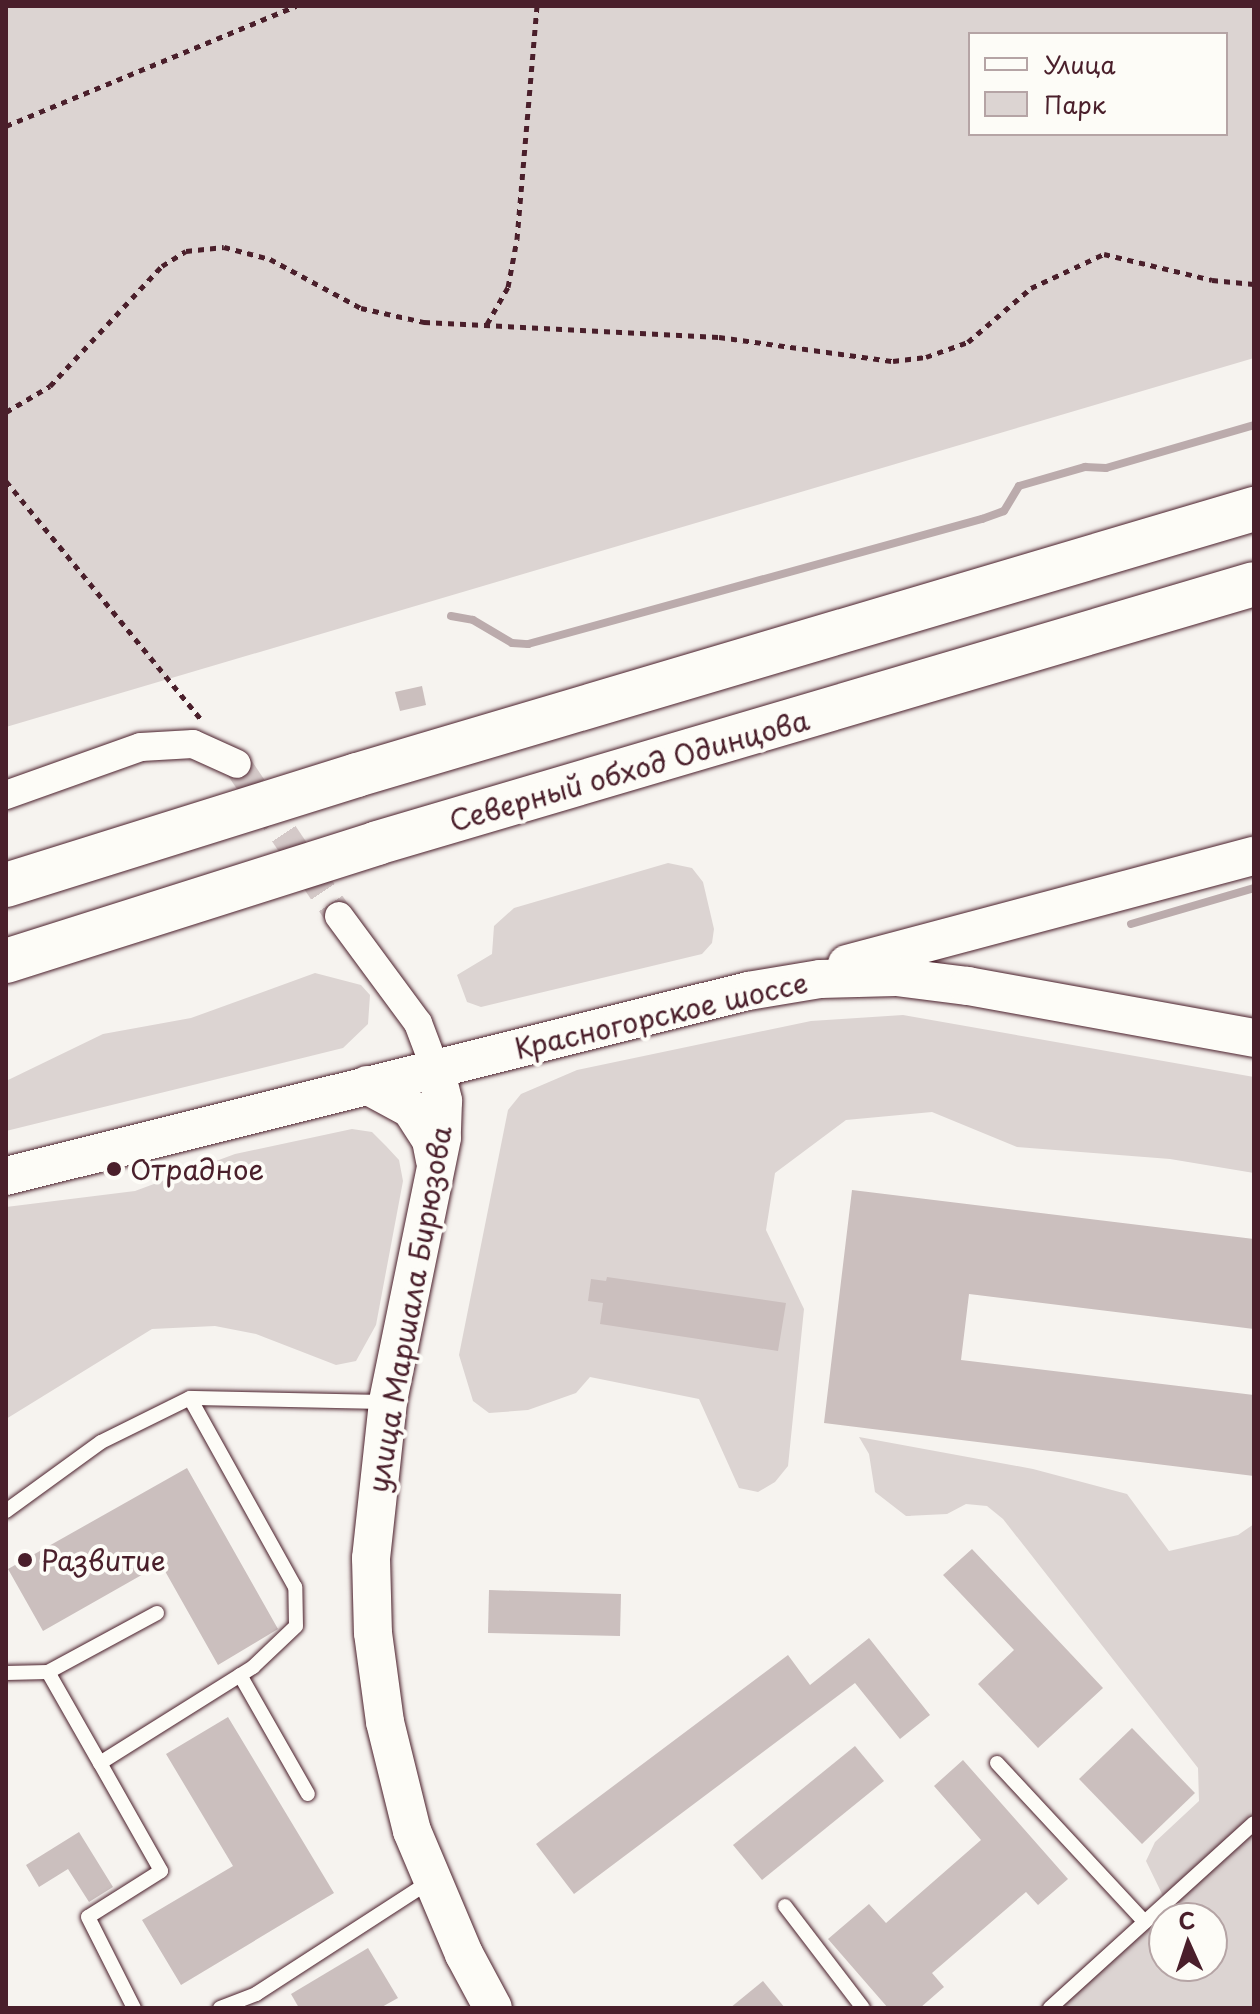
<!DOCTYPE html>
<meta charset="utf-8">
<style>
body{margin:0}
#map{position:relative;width:1260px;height:2014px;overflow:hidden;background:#f6f3ef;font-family:"Playpen Sans",sans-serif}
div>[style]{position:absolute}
.green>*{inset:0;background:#dcd4d2}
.stream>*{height:8px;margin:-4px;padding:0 4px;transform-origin:4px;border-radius:4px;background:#bbabac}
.building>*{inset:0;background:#cbbfbe}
.street-tunnel>*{height:28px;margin-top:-14px;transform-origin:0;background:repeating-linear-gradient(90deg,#d4c9c8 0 28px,transparent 0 42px)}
.path>*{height:5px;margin-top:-2.5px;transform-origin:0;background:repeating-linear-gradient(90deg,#4a1f2b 0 6px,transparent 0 12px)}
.roads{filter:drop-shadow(0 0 2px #4a1f2b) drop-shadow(0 0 2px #4a1f2b)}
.lane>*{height:14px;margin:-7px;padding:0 7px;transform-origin:7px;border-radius:7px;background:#fdfcf7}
.street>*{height:28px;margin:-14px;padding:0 14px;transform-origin:14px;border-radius:14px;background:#fdfcf7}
.secondary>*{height:38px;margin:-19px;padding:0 19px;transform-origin:19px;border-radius:19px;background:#fdfcf7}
.highway>*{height:44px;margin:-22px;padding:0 22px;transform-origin:22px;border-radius:22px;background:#fdfcf7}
.dots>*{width:22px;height:22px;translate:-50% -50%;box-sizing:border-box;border:4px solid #fdfcf7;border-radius:50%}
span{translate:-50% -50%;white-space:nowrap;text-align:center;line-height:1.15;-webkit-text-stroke:8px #fdfcf7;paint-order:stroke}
.street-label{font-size:28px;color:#4a1f2b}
.poi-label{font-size:28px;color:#4a1f2b}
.left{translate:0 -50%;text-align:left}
.frame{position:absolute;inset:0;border:8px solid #4a1f2b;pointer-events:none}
.legend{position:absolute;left:968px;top:32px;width:260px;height:104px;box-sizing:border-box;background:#fdfcf7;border:2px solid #b5a4a5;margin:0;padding:10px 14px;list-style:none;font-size:24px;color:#4a1f2b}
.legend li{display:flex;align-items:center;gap:16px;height:40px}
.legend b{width:40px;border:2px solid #b5a4a5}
.north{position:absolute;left:1148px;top:1902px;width:80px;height:80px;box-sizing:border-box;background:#fdfcf7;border:2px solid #b5a4a5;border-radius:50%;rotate:357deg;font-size:22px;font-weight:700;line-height:32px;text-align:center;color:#4a1f2b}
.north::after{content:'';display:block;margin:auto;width:28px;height:36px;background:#4a1f2b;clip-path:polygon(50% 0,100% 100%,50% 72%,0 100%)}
</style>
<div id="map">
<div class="green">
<div style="clip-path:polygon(evenodd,6px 6px,1254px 6px,1254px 358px,6px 727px,6px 6px,970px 34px,1226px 34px,1226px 134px,970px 134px,970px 34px)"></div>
<div style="clip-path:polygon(668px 863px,692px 868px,703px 882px,714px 929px,712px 943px,702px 954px,481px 1007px,467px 1002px,457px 975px,492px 954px,494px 926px,514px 908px)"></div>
<div style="clip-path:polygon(315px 973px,361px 985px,370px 995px,368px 1024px,343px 1048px,6px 1131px,6px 1081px,103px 1034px,191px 1018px)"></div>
<div style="clip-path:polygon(903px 1015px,1254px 1077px,1254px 1173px,1170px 1159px,1017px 1147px,932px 1112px,846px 1120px,775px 1173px,766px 1230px,804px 1309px,788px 1466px,775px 1482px,758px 1492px,739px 1488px,699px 1399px,590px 1377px,576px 1393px,528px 1410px,489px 1413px,473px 1401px,459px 1355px,508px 1110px,521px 1094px,577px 1070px,811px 1021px)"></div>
<div style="clip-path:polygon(352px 1129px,372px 1132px,386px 1146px,399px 1160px,403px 1181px,376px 1325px,356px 1361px,336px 1365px,256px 1334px,215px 1326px,152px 1329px,6px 1419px,6px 1207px,135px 1191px,235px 1154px)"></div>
<div style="clip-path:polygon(evenodd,859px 1437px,1033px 1469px,1127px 1494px,1169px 1551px,1238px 1535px,1254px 1524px,1254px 2008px,1038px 2008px,1163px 1896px,1146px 1861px,1155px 1842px,1199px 1801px,1198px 1768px,1003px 1519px,987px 1506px,966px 1504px,947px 1514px,906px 1516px,875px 1492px,869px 1454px,859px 1437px,1164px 1918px,1212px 1918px,1212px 1966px,1164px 1966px,1164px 1918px)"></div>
</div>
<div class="stream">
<div style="left:451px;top:616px;width:22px;rotate:10deg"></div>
<div style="left:473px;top:620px;width:45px;rotate:30.5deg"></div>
<div style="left:512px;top:643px;width:16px;rotate:4deg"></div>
<div style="left:528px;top:644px;width:471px;rotate:-15.4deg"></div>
<div style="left:982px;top:519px;width:23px;rotate:-20deg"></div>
<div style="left:1004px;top:511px;width:29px;rotate:-59deg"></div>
<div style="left:1019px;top:486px;width:69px;rotate:-16.1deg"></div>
<div style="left:1085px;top:467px;width:21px;rotate:3deg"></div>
<div style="left:1106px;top:468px;width:154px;rotate:-16.2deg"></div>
<div style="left:1131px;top:924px;width:128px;rotate:-16.3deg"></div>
</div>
<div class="building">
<div style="clip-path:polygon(422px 686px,426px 705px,400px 711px,395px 692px)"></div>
<div style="clip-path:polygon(852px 1190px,1254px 1239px,1254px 1329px,969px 1294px,961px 1360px,1254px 1395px,1254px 1476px,824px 1423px)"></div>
<div style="clip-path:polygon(607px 1277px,786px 1303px,778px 1351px,600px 1324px,603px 1303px,588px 1301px,591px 1279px,606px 1281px)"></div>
<div style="clip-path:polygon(187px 1468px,278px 1629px,218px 1665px,161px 1564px,43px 1631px,8px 1569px)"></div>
<div style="clip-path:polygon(972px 1549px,1103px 1688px,1038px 1748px,978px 1684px,1014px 1650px,943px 1575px)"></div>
<div style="clip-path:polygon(489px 1590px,621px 1594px,620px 1636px,488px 1633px)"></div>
<div style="clip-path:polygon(869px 1638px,930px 1715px,900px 1739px,855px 1683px,574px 1894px,536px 1844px,788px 1655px,810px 1685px)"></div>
<div style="clip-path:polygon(228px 1717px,334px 1893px,181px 1985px,142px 1920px,233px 1866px,166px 1754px)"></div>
<div style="clip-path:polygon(1132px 1728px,1195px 1793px,1142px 1844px,1079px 1779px)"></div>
<div style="clip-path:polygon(855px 1746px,884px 1781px,762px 1880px,733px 1845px)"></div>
<div style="clip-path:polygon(963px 1760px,1068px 1879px,1038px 1905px,1026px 1892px,932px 1973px,944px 1987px,920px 2008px,888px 2008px,828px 1939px,869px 1904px,886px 1923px,981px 1840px,934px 1786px)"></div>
<div style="clip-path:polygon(79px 1832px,113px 1887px,89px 1902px,68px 1869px,39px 1887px,26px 1865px)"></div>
<div style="clip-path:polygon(368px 1948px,398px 1998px,380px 2008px,299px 2008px,291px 1994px)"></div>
<div style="clip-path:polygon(763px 1981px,785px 2008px,730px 2008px)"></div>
</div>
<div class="street-tunnel">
<div style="left:237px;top:764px;width:183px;rotate:56.1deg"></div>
</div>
<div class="path">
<div style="left:6px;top:126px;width:314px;rotate:-22.5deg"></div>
<div style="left:487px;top:324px;width:43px;rotate:-60.4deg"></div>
<div style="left:508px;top:287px;width:49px;rotate:-79.4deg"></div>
<div style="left:517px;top:239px;width:234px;rotate:-85.1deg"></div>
<div style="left:6px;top:412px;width:51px;rotate:-30.6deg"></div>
<div style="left:50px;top:386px;width:164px;rotate:-47deg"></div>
<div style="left:162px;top:266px;width:28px;rotate:-32deg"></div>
<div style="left:186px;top:251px;width:38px;rotate:-6deg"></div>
<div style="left:224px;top:247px;width:48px;rotate:14.6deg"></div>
<div style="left:270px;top:259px;width:103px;rotate:28.3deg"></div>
<div style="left:361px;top:308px;width:65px;rotate:12.5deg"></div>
<div style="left:424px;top:322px;width:295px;rotate:2.9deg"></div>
<div style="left:719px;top:337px;width:176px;rotate:7.9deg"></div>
<div style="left:893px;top:361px;width:33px;rotate:-7deg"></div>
<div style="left:926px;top:357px;width:45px;rotate:-19.7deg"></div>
<div style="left:968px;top:342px;width:83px;rotate:-40.6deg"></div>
<div style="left:1031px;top:288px;width:81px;rotate:-25deg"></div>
<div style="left:1104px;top:254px;width:111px;rotate:13.5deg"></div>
<div style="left:1212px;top:280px;width:42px;rotate:5.4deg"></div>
<div style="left:6px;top:481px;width:308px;rotate:50.7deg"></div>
</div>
<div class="roads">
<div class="lane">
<div style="left:6px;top:1511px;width:117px;rotate:-36deg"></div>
<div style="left:101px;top:1442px;width:99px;rotate:-26.3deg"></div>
<div style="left:190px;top:1398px;width:198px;rotate:1.2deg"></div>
<div style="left:48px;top:1672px;width:105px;rotate:60.3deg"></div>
<div style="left:100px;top:1763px;width:181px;rotate:-32.1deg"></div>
<div style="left:253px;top:1667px;width:59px;rotate:-43.6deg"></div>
<div style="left:296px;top:1626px;width:39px;rotate:-91deg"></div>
<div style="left:295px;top:1587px;width:216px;rotate:-119.1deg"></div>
<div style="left:6px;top:1673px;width:42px;rotate:-1.4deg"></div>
<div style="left:48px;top:1672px;width:124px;rotate:-28.4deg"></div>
<div style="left:240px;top:1675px;width:137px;rotate:60.3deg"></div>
<div style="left:100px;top:1763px;width:124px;rotate:60.5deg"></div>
<div style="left:161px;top:1871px;width:86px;rotate:147.8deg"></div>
<div style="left:88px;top:1917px;width:102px;rotate:63.2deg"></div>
<div style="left:997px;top:1763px;width:217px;rotate:47.1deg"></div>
<div style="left:785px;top:1906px;width:128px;rotate:52.6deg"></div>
<div style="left:220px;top:2008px;width:39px;rotate:-21deg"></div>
<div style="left:256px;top:1994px;width:210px;rotate:-32.9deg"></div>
<div style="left:1050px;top:2008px;width:275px;rotate:-42.2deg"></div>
</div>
<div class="street">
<div style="left:6px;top:795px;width:143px;rotate:-19.6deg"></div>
<div style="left:141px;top:747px;width:52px;rotate:-3.3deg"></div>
<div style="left:193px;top:744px;width:48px;rotate:24.4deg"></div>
<div style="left:339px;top:916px;width:133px;rotate:53.6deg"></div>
<div style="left:418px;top:1023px;width:48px;rotate:69.3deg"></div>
</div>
<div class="secondary">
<div style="left:847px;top:964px;width:421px;rotate:-14.9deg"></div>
<div style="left:435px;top:1068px;width:34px;rotate:76deg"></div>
<div style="left:443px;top:1101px;width:37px;rotate:92deg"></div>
<div style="left:442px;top:1138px;width:269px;rotate:101.6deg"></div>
<div style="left:388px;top:1402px;width:157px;rotate:96.2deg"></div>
<div style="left:371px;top:1558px;width:75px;rotate:88.5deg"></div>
<div style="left:373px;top:1633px;width:90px;rotate:82.3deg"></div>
<div style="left:385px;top:1722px;width:112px;rotate:76.1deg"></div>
<div style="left:412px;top:1831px;width:134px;rotate:67.1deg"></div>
<div style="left:464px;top:1954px;width:61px;rotate:61.8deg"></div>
<div style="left:367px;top:1085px;width:50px;rotate:28.6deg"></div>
<div style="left:411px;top:1109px;width:37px;rotate:57deg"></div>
<div style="left:431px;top:1140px;width:21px;rotate:79deg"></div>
<div style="left:6px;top:1176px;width:765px;rotate:-14deg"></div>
<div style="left:748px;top:991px;width:73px;rotate:-9.5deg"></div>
<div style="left:820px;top:979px;width:76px;rotate:-1.5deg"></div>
<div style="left:896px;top:977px;width:73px;rotate:7.1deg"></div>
<div style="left:968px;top:986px;width:291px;rotate:10.3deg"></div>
</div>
<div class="highway">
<div style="left:6px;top:885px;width:368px;rotate:-17.4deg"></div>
<div style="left:357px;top:775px;width:936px;rotate:-16.52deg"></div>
<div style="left:6px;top:961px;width:389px;rotate:-17.6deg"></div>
<div style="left:377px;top:843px;width:914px;rotate:-16.45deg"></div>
</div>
</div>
<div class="dots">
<div style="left:114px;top:1169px;background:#4a1f2b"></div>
<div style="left:25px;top:1560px;background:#4a1f2b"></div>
</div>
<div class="street-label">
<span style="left:629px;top:770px;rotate:-16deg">Северный обход Одинцова</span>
<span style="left:661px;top:1015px;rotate:-13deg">Красногорское шоссе</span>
<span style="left:409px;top:1309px;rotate:-80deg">улица Маршала Бирюзова</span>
</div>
<div class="poi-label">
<span class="left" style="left:130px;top:1169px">Отрадное</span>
<span class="left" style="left:41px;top:1560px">Развитие</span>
</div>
<div class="frame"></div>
<ul class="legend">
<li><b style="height:10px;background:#fdfcf7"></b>Улица</li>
<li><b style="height:22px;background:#dcd4d2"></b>Парк</li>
</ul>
<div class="north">С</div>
</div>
